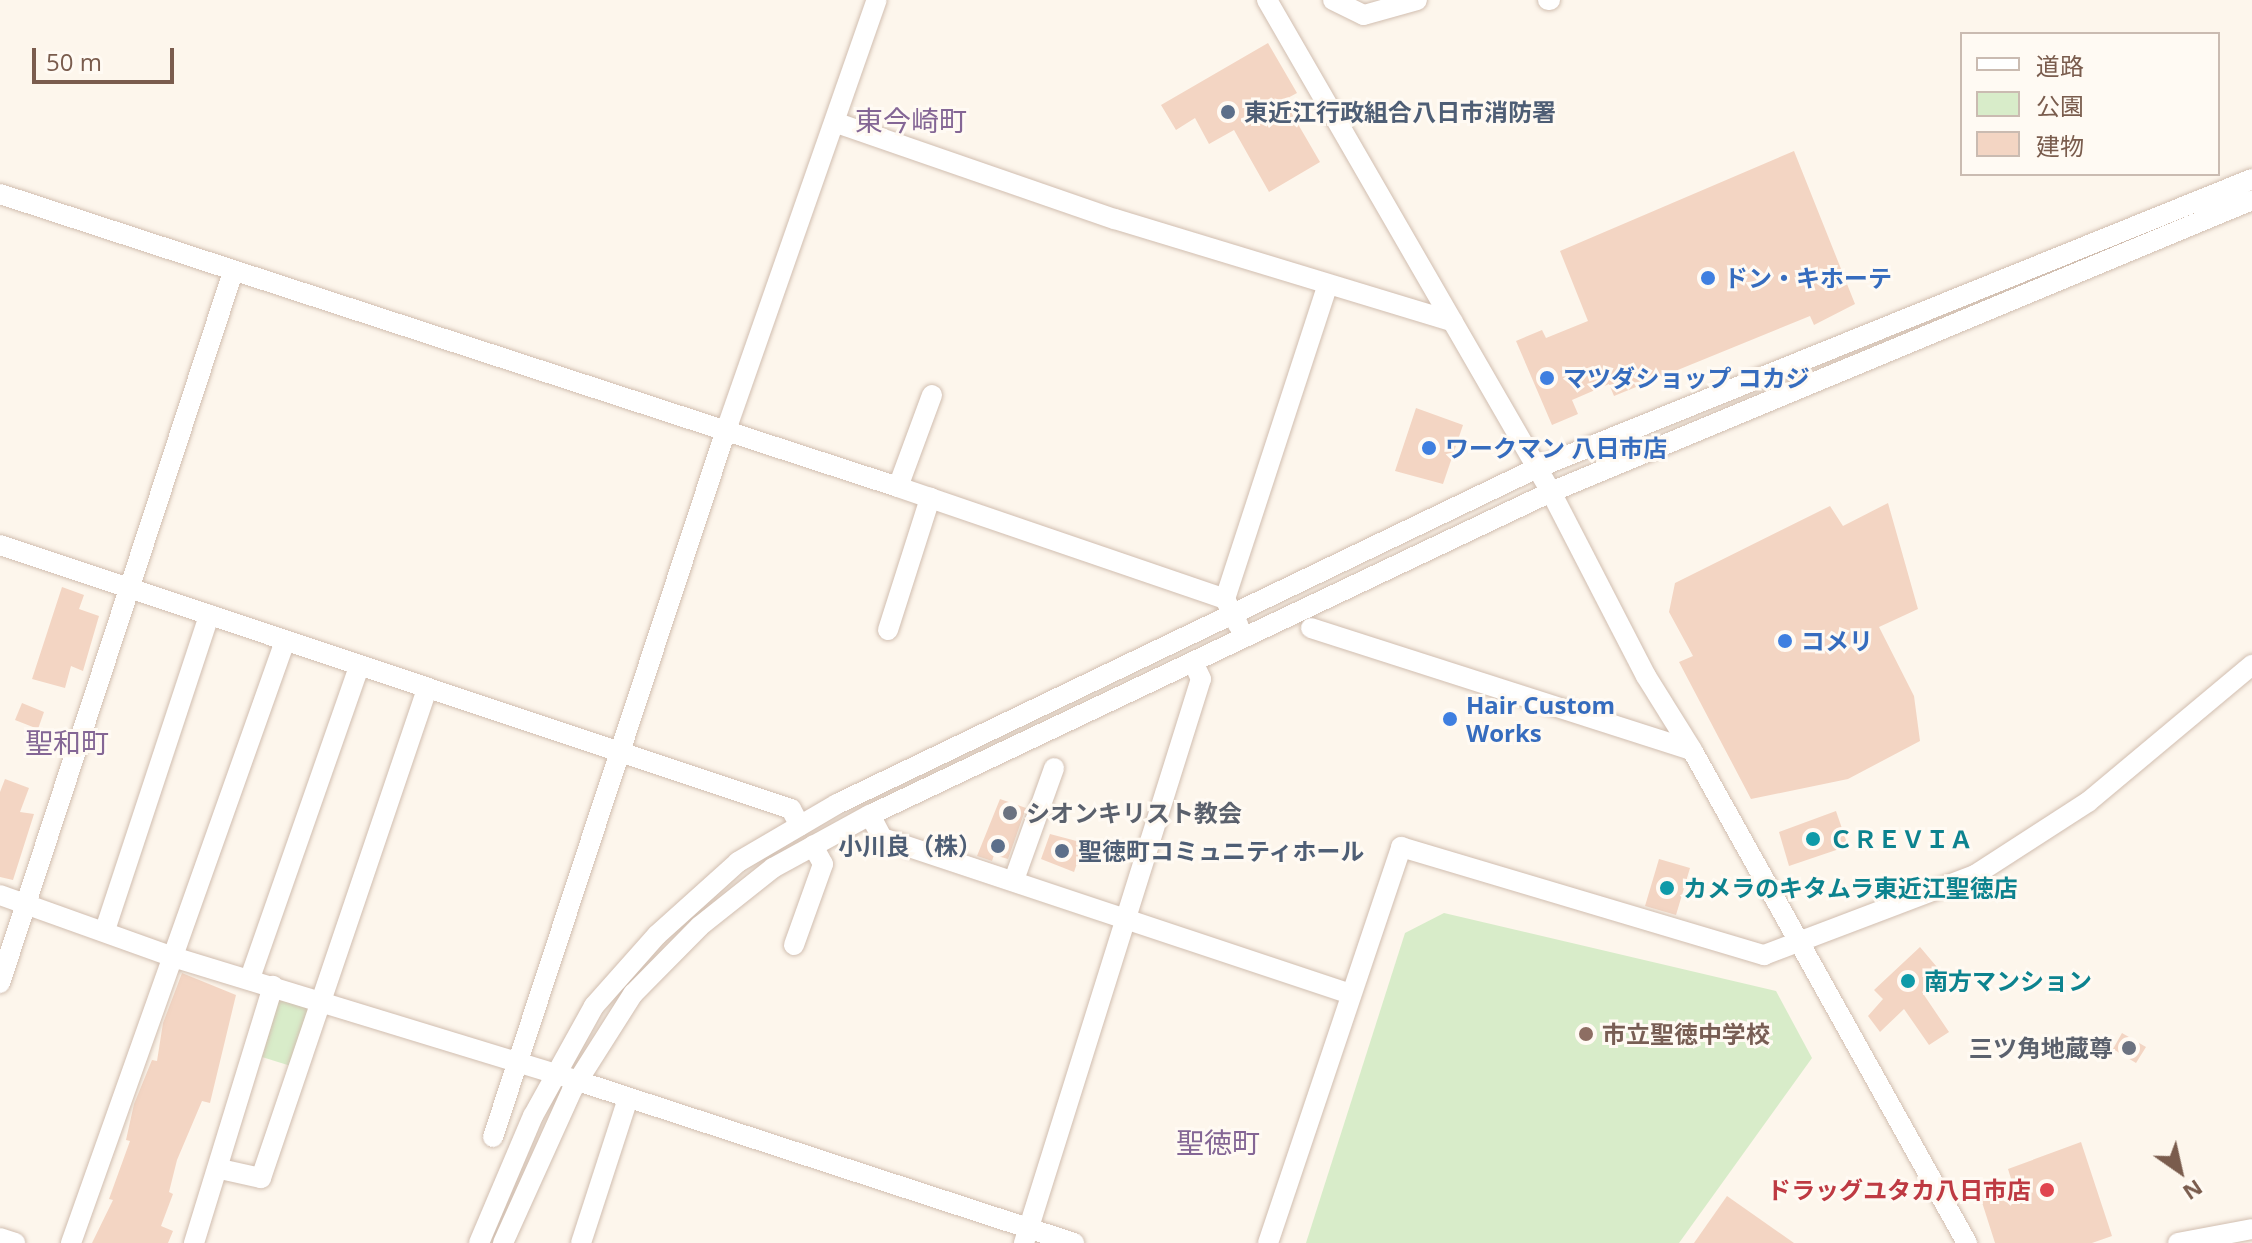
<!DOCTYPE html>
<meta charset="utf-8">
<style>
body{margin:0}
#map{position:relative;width:2252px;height:1243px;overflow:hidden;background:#fdf6ec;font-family:"Open Sans","Noto Sans JP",sans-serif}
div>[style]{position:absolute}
.green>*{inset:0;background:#d8ecc9}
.building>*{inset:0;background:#f3d5c3}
.roads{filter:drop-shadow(0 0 2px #d1beb0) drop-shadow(0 0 2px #d1beb0)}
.minor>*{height:20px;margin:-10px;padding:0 10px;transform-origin:10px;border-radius:10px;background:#fff}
.dots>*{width:22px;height:22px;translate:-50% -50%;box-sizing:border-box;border:4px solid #fffaf3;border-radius:50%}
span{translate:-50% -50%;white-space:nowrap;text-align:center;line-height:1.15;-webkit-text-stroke:6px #fffaf3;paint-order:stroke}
.service-label{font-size:24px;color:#4e5e75;font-weight:700}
.left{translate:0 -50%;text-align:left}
.right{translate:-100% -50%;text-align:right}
.shop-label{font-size:24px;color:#366cbe;font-weight:700}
.worship-label{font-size:24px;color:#5b616d;font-weight:700}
.culture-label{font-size:24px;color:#0d838f;font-weight:700}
.education-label{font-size:24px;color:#785e54;font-weight:700}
.health-label{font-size:24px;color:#be3a42;font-weight:700}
.quarter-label{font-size:28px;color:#846695}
.legend{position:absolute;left:1960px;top:32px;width:260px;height:144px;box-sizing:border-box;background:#fffaf3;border:2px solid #cabbb1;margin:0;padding:10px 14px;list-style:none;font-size:24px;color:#7a5c4d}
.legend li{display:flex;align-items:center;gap:16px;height:40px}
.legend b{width:40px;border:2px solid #cabbb1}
.north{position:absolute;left:2140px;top:1131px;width:80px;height:80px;-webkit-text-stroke:6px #fffaf3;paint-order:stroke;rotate:146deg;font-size:22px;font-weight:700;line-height:32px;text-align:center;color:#7a5c4d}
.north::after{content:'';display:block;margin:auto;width:28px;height:36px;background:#7a5c4d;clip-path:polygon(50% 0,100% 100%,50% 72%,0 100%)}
.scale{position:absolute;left:32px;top:48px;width:142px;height:36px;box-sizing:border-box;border:4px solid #7a5c4d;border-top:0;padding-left:10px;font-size:24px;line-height:28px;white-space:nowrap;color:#7a5c4d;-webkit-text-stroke:6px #fffaf3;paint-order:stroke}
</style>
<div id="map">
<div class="green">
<div style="clip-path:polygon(1444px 913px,1776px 991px,1812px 1058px,1679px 1243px,1306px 1243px,1405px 933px)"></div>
<div style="clip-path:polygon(280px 996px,313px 1006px,294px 1067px,262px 1057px)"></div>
</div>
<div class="building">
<div style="clip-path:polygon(1268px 43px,1297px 93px,1284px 100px,1320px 162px,1269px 192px,1234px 130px,1209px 144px,1195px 118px,1176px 130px,1161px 105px)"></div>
<div style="clip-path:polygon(1794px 151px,1855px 304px,1814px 325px,1810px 316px,1614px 396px,1609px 384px,1572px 400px,1578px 414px,1552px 425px,1516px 341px,1542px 330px,1546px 338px,1588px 321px,1560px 251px)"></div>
<div style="clip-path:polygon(1416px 408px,1463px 425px,1443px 484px,1395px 471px)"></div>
<div style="clip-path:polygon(1888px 503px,1918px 609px,1879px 627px,1914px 696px,1920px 741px,1848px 779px,1751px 799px,1679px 662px,1693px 656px,1669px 612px,1675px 583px,1830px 506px,1843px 526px)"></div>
<div style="clip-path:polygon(62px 587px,84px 595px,79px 609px,99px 616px,83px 671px,71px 666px,65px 688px,32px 679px)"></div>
<div style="clip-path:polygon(22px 703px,44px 712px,38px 729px,15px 720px)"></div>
<div style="clip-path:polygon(5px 779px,29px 788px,20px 812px,34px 814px,13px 880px,0 877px,0 792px)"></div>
<div style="clip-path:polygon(1000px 799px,1026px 808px,1008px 859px,994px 855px,992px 861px,977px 856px)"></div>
<div style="clip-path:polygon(1836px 811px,1848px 846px,1789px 866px,1779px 832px)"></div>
<div style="clip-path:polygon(1050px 834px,1084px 843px,1074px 872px,1041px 859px)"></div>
<div style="clip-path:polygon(1659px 859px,1690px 868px,1676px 915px,1645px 906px)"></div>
<div style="clip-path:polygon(1920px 947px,1942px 973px,1922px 992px,1949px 1032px,1929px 1045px,1904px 1009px,1880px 1032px,1868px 1016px,1883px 999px,1874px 990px)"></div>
<div style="clip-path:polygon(182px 973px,236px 995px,210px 1103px,202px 1101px,177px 1160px,169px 1192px,173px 1194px,161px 1226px,173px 1231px,168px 1243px,92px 1243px,113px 1200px,109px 1199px,130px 1141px,126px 1140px,134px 1104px,152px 1060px,157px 1061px,163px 1023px)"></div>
<div style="clip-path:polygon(2122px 1033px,2146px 1047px,2136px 1063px,2113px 1049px)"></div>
<div style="clip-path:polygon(2081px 1142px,2112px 1236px,2092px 1243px,1995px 1243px,1980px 1196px,2013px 1185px,2008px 1169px)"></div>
<div style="clip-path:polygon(1727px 1196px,1794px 1243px,1694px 1243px)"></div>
</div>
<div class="roads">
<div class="minor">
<div style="left:1267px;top:0;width:568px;rotate:60deg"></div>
<div style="left:1551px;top:492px;width:207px;rotate:62.7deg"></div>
<div style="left:1646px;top:676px;width:87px;rotate:58.1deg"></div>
<div style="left:1692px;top:750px;width:565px;rotate:60.85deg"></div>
<div style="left:1333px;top:0;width:34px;rotate:26deg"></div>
<div style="left:1364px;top:15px;width:55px;rotate:-15.8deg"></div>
<div style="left:1548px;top:0;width:2px"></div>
<div style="left:837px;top:123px;width:294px;rotate:19.1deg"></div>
<div style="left:1115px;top:219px;width:353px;rotate:16.9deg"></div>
<div style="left:0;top:194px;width:945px;rotate:18.07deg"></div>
<div style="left:898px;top:487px;width:346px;rotate:18.9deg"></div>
<div style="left:1225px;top:599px;width:30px;rotate:63deg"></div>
<div style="left:898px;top:487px;width:98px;rotate:-69.7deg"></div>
<div style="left:0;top:545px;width:834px;rotate:18.46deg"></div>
<div style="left:791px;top:809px;width:19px;rotate:62deg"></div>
<div style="left:1225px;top:599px;width:328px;rotate:-71.9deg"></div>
<div style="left:1311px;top:628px;width:400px;rotate:17.8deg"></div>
<div style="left:888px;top:630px;width:139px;rotate:-72.3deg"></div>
<div style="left:870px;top:815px;width:26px;rotate:62deg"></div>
<div style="left:882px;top:838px;width:491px;rotate:18.4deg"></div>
<div style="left:1014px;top:880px;width:119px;rotate:-70.3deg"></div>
<div style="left:0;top:895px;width:181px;rotate:19.7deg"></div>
<div style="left:170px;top:956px;width:427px;rotate:17deg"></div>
<div style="left:578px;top:1081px;width:522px;rotate:18.09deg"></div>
<div style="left:105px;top:930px;width:332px;rotate:-71.7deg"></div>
<div style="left:794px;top:945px;width:86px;rotate:-70.3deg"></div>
<div style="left:823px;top:864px;width:21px;rotate:-119deg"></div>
<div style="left:250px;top:978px;width:330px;rotate:-70.7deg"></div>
<div style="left:0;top:983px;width:748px;rotate:-71.86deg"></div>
<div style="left:493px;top:1137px;width:741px;rotate:-71.76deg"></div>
<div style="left:725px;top:433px;width:459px;rotate:-70.7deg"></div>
<div style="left:220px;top:1169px;width:42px;rotate:12.4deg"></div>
<div style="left:261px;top:1178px;width:516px;rotate:-71.25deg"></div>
<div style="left:0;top:1238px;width:16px;rotate:18deg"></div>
<div style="left:71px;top:1243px;width:639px;rotate:-70.43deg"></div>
<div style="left:194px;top:1243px;width:269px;rotate:-72.9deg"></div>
<div style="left:479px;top:1243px;width:138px;rotate:-67deg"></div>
<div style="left:533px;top:1116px;width:126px;rotate:-61deg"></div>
<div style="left:594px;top:1006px;width:95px;rotate:-48.4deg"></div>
<div style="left:657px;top:935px;width:109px;rotate:-42deg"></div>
<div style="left:738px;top:862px;width:115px;rotate:-30.4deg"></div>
<div style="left:837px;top:804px;width:776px;rotate:-25.64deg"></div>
<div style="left:1537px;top:468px;width:771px;rotate:-22.01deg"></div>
<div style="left:503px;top:1243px;width:168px;rotate:-65.7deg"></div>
<div style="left:572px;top:1090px;width:114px;rotate:-57.6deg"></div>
<div style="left:633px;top:994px;width:95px;rotate:-45.4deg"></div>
<div style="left:700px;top:926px;width:93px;rotate:-38.5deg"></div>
<div style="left:773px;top:868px;width:111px;rotate:-28.7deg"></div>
<div style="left:870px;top:815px;width:754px;rotate:-25.38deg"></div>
<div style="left:1551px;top:492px;width:759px;rotate:-22.61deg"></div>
<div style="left:581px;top:1243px;width:152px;rotate:-72deg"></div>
<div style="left:1024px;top:1243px;width:591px;rotate:-72.58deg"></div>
<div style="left:1201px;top:679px;width:19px;rotate:-115deg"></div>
<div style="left:1268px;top:1243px;width:418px;rotate:-71.4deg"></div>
<div style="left:1401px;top:847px;width:379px;rotate:16.6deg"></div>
<div style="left:1764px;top:955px;width:226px;rotate:-20.8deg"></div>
<div style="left:1975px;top:875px;width:135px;rotate:-32.9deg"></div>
<div style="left:2088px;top:802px;width:214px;rotate:-39.9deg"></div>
<div style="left:2178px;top:1243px;width:75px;rotate:-10.7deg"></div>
</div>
</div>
<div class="dots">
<div style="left:1228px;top:112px;background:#5c6f8a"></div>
<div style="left:1708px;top:278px;background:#3f7fe0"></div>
<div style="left:1547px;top:378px;background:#3f7fe0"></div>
<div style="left:1429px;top:448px;background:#3f7fe0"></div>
<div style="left:1785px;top:641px;background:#3f7fe0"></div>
<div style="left:1450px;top:719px;background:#3f7fe0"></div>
<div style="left:1010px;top:813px;background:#6b7280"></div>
<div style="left:1813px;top:839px;background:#0f9aa8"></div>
<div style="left:998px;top:846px;background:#5c6f8a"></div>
<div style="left:1062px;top:851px;background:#5c6f8a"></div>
<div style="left:1667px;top:888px;background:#0f9aa8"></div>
<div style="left:1908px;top:981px;background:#0f9aa8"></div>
<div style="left:1586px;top:1034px;background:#8d6e63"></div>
<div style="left:2129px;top:1048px;background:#6b7280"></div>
<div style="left:2047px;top:1190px;background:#e0444e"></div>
</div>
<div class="service-label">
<span class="left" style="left:1244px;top:112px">東近江行政組合八日市消防署</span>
<span class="right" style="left:982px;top:846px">小川良（株）</span>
<span class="left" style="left:1078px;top:851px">聖徳町コミュニティホール</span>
</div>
<div class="shop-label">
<span class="left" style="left:1724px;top:278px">ドン・キホーテ</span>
<span class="left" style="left:1563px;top:378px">マツダショップ コカジ</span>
<span class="left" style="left:1445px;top:448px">ワークマン 八日市店</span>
<span class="left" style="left:1801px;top:641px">コメリ</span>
<span class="left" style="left:1466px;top:719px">Hair Custom<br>Works</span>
</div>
<div class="worship-label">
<span class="left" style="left:1026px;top:813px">シオンキリスト教会</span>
<span class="right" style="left:2113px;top:1048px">三ツ角地蔵尊</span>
</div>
<div class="culture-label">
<span class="left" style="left:1829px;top:839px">ＣＲＥＶＩＡ</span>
<span class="left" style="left:1683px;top:888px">カメラのキタムラ東近江聖徳店</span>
<span class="left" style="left:1924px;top:981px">南方マンション</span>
</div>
<div class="education-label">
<span class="left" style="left:1602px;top:1034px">市立聖徳中学校</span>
</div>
<div class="health-label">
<span class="right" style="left:2031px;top:1190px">ドラッグユタカ八日市店</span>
</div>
<div class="quarter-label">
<span style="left:911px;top:120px">東今崎町</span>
<span style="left:67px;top:742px">聖和町</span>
<span style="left:1218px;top:1142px">聖徳町</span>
</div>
<ul class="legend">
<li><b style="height:10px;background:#fff"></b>道路</li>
<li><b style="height:22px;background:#d8ecc9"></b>公園</li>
<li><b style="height:22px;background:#f3d5c3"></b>建物</li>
</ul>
<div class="north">N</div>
<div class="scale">50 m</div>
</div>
